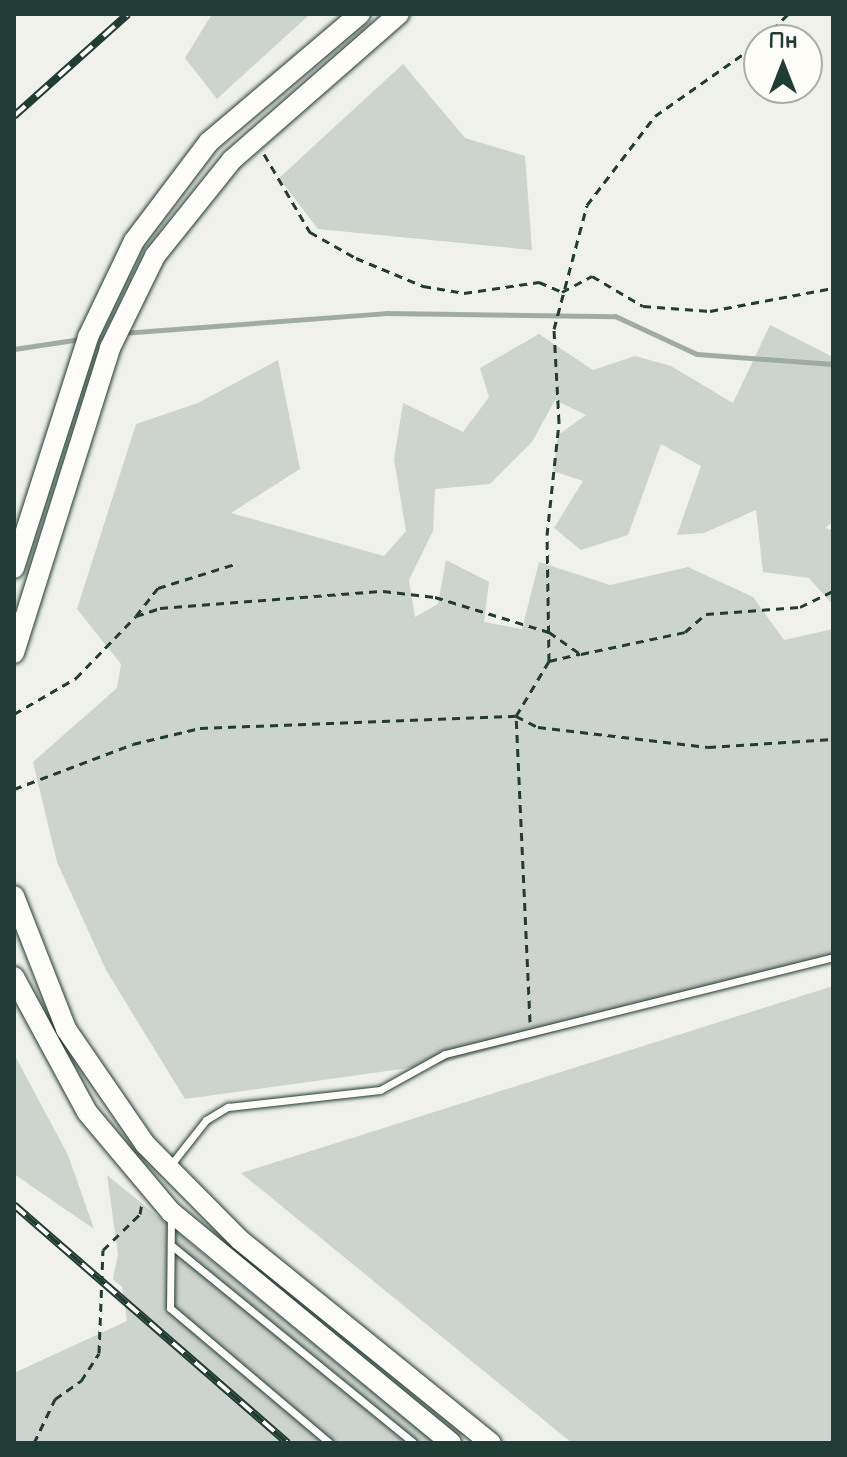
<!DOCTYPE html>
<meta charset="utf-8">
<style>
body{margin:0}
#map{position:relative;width:847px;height:1457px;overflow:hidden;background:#f0f1eb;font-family:"Balsamiq Sans",sans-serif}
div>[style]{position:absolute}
.green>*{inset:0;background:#cdd3cd}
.stream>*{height:5px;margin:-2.5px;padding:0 2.5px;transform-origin:2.5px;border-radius:2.5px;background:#9faca4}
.path>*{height:3px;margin-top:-1.5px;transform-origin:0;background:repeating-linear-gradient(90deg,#1f3d34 0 8px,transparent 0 14px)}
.roads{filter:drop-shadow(0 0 2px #1f3d34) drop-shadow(0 0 2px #1f3d34)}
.service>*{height:7px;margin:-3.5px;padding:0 3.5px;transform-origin:3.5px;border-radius:3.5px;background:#fdfcf7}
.secondary>*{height:20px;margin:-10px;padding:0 10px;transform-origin:10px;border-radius:10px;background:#fdfcf7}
.rail>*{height:8px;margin-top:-4px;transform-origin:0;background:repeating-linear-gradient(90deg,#fdfcf7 0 15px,#1f3d34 0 30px);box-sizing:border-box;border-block:2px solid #1f3d34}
span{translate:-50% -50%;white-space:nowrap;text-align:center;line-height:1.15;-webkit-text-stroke:7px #fdfcf7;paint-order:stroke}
.frame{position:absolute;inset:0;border:16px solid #1f3d34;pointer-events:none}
.north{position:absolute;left:743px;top:24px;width:80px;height:80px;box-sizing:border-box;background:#fdfcf7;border:2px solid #a4b0a9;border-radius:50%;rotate:0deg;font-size:22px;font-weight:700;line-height:32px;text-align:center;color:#1f3d34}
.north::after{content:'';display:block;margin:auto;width:28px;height:36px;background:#1f3d34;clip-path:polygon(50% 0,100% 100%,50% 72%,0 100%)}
</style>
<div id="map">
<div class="green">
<div style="clip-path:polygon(212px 14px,310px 14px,217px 99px,185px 58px)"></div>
<div style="clip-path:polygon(403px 64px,465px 138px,525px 156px,532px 250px,318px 229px,279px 178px)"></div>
<div style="clip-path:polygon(770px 325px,833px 357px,833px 522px,825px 528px,833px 530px,833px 605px,809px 578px,763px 572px,756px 510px,704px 533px,677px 535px,701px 466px,661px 444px,628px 535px,581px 550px,554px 528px,583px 481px,553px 471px,558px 435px,586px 415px,555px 400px,532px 442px,490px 484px,435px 489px,433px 531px,409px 580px,415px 617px,438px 604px,446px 560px,489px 582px,484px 622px,522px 629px,539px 562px,610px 585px,688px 567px,753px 597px,784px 640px,833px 629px,833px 955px,438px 1064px,185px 1099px,106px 970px,57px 862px,33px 762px,117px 688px,121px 664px,77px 609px,136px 424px,198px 403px,278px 360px,300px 469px,231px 513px,384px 556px,406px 531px,394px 459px,403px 403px,463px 432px,489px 397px,480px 368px,539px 334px,593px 370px,635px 356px,671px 366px,733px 403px)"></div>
<div style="clip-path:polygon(833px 986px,833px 1443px,572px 1443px,241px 1173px)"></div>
<div style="clip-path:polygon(14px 1054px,68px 1155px,94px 1229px,14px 1174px)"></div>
<div style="clip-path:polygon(107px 1175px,435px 1443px,14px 1443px,14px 1373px,127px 1321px,122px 1287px,113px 1279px,118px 1254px)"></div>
</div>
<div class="stream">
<div style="left:122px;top:333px;width:265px;rotate:-4.3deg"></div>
<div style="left:386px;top:313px;width:229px;rotate:0.8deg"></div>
<div style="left:615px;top:316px;width:90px;rotate:24.9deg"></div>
<div style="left:697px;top:354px;width:136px;rotate:4.2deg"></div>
<div style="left:14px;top:349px;width:67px;rotate:-8.6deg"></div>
</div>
<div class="path">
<div style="left:762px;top:40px;width:37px;rotate:-45deg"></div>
<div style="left:264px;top:154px;width:91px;rotate:59.5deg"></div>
<div style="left:310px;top:232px;width:53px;rotate:29.5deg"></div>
<div style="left:356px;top:258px;width:73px;rotate:22.7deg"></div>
<div style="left:423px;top:286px;width:42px;rotate:9.7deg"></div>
<div style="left:464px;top:293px;width:76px;rotate:-8.3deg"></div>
<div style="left:539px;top:282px;width:25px;rotate:23deg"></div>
<div style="left:562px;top:292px;width:34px;rotate:-28deg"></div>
<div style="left:592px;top:276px;width:59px;rotate:30.5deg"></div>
<div style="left:643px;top:306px;width:67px;rotate:4.3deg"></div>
<div style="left:710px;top:311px;width:125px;rotate:-10.6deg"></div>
<div style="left:136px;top:616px;width:36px;rotate:-52deg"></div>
<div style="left:158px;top:588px;width:81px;rotate:-17.3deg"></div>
<div style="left:549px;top:661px;width:32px;rotate:-13deg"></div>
<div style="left:14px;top:714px;width:72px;rotate:-30.1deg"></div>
<div style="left:76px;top:678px;width:86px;rotate:-45.9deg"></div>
<div style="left:136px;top:616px;width:25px;rotate:-18deg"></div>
<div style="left:160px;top:608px;width:224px;rotate:-4.4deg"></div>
<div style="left:383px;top:591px;width:52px;rotate:6.6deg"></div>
<div style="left:435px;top:597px;width:119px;rotate:17.1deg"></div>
<div style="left:549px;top:632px;width:39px;rotate:35deg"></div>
<div style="left:581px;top:654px;width:106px;rotate:-11.9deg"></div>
<div style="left:685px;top:632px;width:28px;rotate:-41deg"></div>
<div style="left:706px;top:614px;width:94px;rotate:-4.3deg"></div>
<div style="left:800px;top:607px;width:37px;rotate:-26deg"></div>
<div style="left:14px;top:789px;width:127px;rotate:-20.7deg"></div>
<div style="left:133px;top:744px;width:69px;rotate:-13.4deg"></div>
<div style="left:200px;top:728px;width:316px;rotate:-2.2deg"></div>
<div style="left:516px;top:716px;width:64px;rotate:-59deg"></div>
<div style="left:549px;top:661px;width:126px;rotate:-90.9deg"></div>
<div style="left:547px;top:535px;width:114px;rotate:-83.9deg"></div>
<div style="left:559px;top:422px;width:93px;rotate:-93.1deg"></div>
<div style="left:554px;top:329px;width:128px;rotate:-75.1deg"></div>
<div style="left:587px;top:205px;width:112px;rotate:-52.6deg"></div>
<div style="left:655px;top:116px;width:127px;rotate:-35.1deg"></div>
<div style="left:530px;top:1022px;width:306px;rotate:-92.6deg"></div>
<div style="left:516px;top:716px;width:25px;rotate:27deg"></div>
<div style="left:538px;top:727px;width:171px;rotate:6.7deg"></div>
<div style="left:708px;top:747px;width:125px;rotate:-3.7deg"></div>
<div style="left:34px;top:1443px;width:49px;rotate:-64.5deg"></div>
<div style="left:55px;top:1399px;width:32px;rotate:-35deg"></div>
<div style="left:81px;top:1381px;width:33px;rotate:-57deg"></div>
<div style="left:99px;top:1353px;width:103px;rotate:-87.8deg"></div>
<div style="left:103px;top:1250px;width:52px;rotate:-44.2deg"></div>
<div style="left:140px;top:1214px;width:11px;rotate:-80deg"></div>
</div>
<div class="roads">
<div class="service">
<div style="left:169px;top:1167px;width:60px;rotate:-51.8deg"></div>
<div style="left:206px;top:1120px;width:26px;rotate:-31deg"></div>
<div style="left:228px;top:1107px;width:153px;rotate:-6.4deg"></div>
<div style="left:380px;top:1090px;width:74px;rotate:-29deg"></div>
<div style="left:445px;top:1054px;width:400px;rotate:-14deg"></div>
<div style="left:171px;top:1216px;width:92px;rotate:90.6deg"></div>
<div style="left:170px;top:1308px;width:209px;rotate:40.2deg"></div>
<div style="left:171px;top:1245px;width:313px;rotate:39.2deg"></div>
</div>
<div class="secondary">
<div style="left:14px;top:568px;width:243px;rotate:-72.2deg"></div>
<div style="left:88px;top:337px;width:106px;rotate:-64.4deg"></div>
<div style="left:134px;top:241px;width:124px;rotate:-52.9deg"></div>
<div style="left:209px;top:142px;width:198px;rotate:-40.3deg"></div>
<div style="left:14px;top:653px;width:320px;rotate:-72.5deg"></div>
<div style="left:110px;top:348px;width:102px;rotate:-63.9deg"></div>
<div style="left:155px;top:256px;width:123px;rotate:-51.3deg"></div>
<div style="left:232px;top:160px;width:222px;rotate:-41.2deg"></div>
<div style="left:14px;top:896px;width:143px;rotate:68.6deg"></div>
<div style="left:66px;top:1029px;width:140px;rotate:55.5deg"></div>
<div style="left:145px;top:1144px;width:135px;rotate:45.3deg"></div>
<div style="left:240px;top:1240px;width:323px;rotate:39deg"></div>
<div style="left:14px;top:977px;width:153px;rotate:61.6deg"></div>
<div style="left:87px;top:1112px;width:131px;rotate:50deg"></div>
<div style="left:171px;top:1212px;width:363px;rotate:39.5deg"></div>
</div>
</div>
<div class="rail">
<div style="left:14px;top:116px;width:153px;rotate:-41.8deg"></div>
<div style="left:14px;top:1205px;width:363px;rotate:41deg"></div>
</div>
<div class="frame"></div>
<div class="north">Пн</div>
</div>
